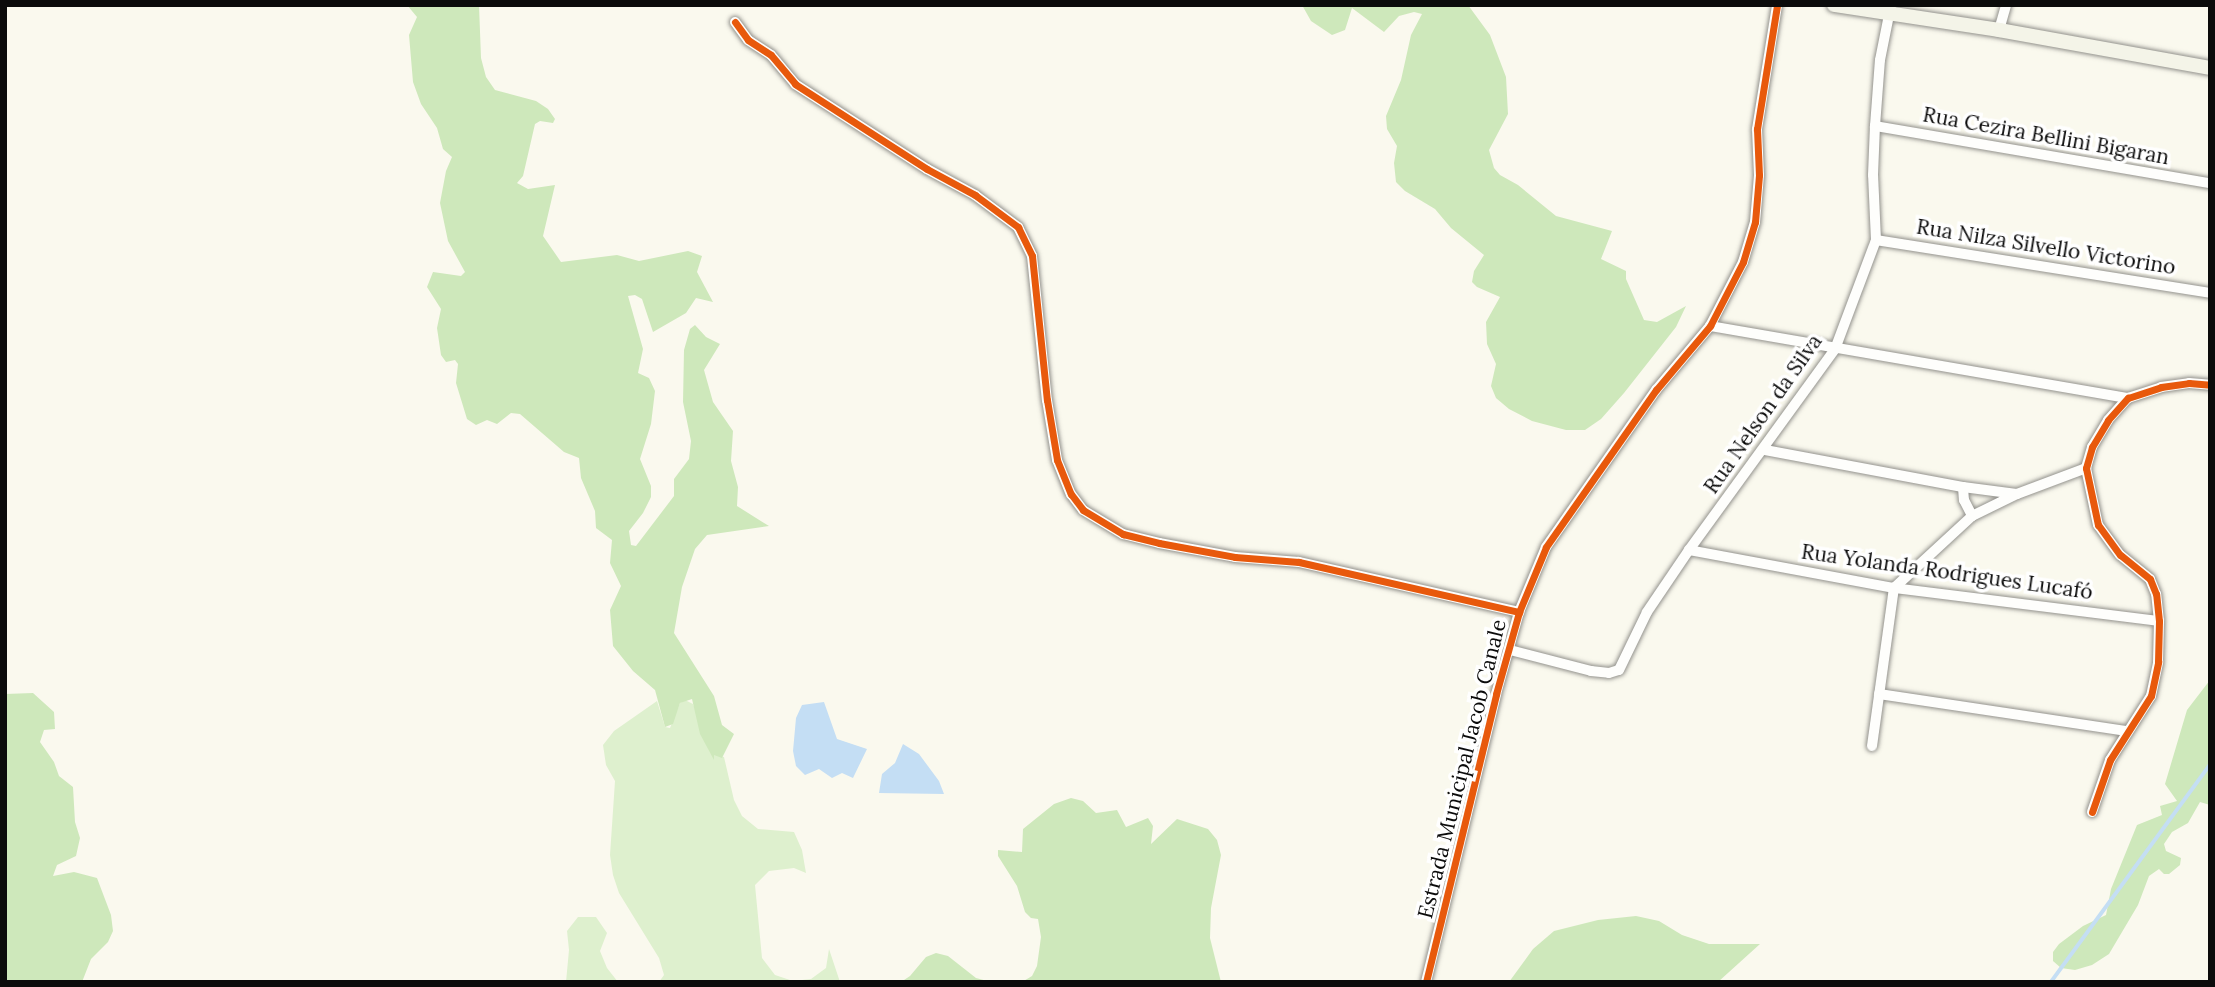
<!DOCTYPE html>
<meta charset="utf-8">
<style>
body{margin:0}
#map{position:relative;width:2215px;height:987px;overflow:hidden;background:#faf9ee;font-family:Lora,serif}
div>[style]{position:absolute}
.green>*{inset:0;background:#def0ce}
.forest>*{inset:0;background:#cee8bb}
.water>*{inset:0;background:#c4def4}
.stream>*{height:3.5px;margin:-1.75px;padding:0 1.75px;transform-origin:1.75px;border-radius:1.75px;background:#c4def4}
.roads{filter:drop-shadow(0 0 2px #93928d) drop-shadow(0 0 2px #93928d)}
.street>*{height:10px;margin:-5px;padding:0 5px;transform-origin:5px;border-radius:5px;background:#fefefc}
.secondary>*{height:14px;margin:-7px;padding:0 7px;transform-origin:7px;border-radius:7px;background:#f4f4e8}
.cycleway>*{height:7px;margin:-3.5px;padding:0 3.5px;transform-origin:3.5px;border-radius:3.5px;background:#e8590c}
span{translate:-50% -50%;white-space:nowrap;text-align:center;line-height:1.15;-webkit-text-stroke:7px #fff;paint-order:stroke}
.street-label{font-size:21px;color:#0b0b0b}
.frame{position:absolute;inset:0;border:7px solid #0b0b0b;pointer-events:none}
</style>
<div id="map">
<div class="green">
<div style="clip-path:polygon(685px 700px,693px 704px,713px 754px,724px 757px,734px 800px,742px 816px,758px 829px,794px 832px,802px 850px,806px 873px,794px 868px,769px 871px,755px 885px,762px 958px,775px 975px,793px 981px,811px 979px,826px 968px,829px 949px,840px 982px,659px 982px,664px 975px,659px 958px,619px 893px,613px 875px,610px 855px,615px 781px,606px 765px,603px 745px,614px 731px,657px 701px,665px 727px,670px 728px,680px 703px)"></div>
<div style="clip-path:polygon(578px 917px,596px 917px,607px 933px,600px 951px,607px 968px,618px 982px,566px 982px,569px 950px,567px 931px)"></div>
</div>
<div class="forest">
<div style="clip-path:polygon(407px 5px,479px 5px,481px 58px,486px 77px,495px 90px,536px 101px,548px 109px,555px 119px,553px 123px,540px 121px,535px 124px,523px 176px,517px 183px,528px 189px,555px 185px,543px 236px,561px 262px,617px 255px,639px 261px,688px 251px,702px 256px,697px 272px,713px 302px,696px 298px,686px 313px,653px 332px,642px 299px,635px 295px,628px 296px,643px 349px,638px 373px,649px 378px,655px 391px,651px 424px,640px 459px,651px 486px,651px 497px,643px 513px,629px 531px,631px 545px,636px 546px,674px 496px,674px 479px,689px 459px,691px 441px,683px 402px,684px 350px,690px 329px,695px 325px,706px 337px,720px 344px,704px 370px,713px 402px,733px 431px,731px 461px,738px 487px,737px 506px,769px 526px,707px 535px,695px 549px,682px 587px,674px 633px,714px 696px,722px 725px,734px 734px,722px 758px,714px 755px,714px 760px,700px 734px,692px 699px,680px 703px,673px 724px,665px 727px,655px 690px,633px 671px,613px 646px,610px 610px,621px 586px,610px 563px,612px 540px,596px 528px,595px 511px,581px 478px,579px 458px,564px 452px,520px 414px,511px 413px,497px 424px,487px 420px,476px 425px,467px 419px,456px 383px,458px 364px,455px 360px,446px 362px,441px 355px,437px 328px,441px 309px,427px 287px,433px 272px,461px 276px,465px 272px,448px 241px,440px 203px,446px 171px,452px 157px,443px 149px,437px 128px,421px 104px,413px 82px,409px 35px,417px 17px)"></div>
<div style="clip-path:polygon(1302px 5px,1468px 5px,1490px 35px,1506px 77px,1508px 114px,1489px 150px,1494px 168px,1500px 175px,1518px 185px,1556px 216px,1612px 231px,1601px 259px,1626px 271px,1626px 279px,1644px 320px,1657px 322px,1686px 306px,1676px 327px,1624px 393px,1601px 419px,1585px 430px,1566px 430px,1532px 421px,1509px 409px,1496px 398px,1491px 386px,1496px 364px,1487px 344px,1486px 322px,1500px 297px,1477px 287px,1472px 282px,1474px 271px,1484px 255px,1451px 228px,1435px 209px,1405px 191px,1396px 182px,1394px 163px,1397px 146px,1387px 129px,1386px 116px,1401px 80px,1411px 35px,1422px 14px,1414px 12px,1399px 16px,1384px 32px,1352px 8px,1345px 30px,1332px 35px,1311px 21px)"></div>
<div style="clip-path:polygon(2210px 680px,2210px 805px,2200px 802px,2188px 823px,2172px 832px,2164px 844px,2166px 851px,2181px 858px,2180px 865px,2169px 874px,2164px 874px,2159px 869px,2149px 876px,2138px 905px,2109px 954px,2092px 965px,2075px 970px,2061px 968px,2053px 961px,2053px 952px,2059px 944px,2083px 926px,2106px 915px,2111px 889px,2137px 825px,2162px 815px,2160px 806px,2177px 801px,2165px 784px,2187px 710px)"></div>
<div style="clip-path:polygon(33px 693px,54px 712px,55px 729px,44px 730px,40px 742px,54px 762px,59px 776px,73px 787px,75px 822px,80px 838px,76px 856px,57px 865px,53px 876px,74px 872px,97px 878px,111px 915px,113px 931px,108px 942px,91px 959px,82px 982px,5px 982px,5px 694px)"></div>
<div style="clip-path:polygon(1071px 798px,1083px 801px,1096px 813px,1117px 810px,1126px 827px,1148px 818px,1153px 826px,1151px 844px,1177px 819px,1208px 829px,1217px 840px,1221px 855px,1211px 908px,1210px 938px,1221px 982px,1022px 982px,1032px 976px,1037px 966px,1041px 937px,1038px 919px,1031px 918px,1025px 912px,1017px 886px,998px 856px,998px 850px,1022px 852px,1023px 829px,1054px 804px)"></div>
<div style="clip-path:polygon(1636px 916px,1659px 921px,1682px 935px,1709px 944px,1760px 944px,1718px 982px,1509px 982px,1533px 949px,1554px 931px,1598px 920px)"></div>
<div style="clip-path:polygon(936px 953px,948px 956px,976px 978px,991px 982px,901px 982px,910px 976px,926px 957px)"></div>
</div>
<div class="water">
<div style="clip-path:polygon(824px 702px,837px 739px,867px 749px,853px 778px,842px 773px,832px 778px,819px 769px,805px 775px,796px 766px,793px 751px,796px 718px,802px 705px)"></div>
<div style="clip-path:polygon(903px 744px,919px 754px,939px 781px,944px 794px,879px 793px,882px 774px,895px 763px)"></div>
</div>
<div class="stream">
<div style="left:2051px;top:982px;width:269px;rotate:-53.8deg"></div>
</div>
<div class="roads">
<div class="street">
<div style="left:735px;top:22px;width:22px;rotate:54deg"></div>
<div style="left:748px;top:40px;width:27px;rotate:33deg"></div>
<div style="left:771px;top:55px;width:38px;rotate:50deg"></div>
<div style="left:795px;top:84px;width:157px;rotate:32.8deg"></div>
<div style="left:927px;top:169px;width:55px;rotate:28.4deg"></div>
<div style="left:975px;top:195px;width:54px;rotate:36.7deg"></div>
<div style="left:1018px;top:227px;width:32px;rotate:64deg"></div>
<div style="left:1032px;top:256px;width:145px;rotate:84.1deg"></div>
<div style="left:1047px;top:400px;width:61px;rotate:80.5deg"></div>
<div style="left:1057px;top:460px;width:37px;rotate:68deg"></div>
<div style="left:1071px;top:494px;width:20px;rotate:53deg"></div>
<div style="left:1083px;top:510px;width:47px;rotate:31deg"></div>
<div style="left:1123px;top:534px;width:37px;rotate:14deg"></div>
<div style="left:1159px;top:543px;width:77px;rotate:10.4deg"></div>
<div style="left:1235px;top:557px;width:64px;rotate:4.5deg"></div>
<div style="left:1299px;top:562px;width:226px;rotate:12.8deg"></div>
<div style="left:1999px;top:30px;width:26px;rotate:-74deg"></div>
<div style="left:1875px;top:126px;width:340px;rotate:9.7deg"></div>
<div style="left:1876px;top:240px;width:338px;rotate:9deg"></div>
<div style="left:1710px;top:326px;width:424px;rotate:9.8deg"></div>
<div style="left:1765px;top:450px;width:201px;rotate:10.6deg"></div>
<div style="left:1963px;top:487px;width:54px;rotate:7.4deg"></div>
<div style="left:1963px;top:487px;width:13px;rotate:86deg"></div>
<div style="left:1964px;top:500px;width:18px;rotate:63deg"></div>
<div style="left:1689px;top:550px;width:208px;rotate:10.5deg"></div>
<div style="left:1894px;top:588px;width:267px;rotate:7.1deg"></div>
<div style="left:1510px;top:650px;width:84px;rotate:14.5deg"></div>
<div style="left:1591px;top:671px;width:18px;rotate:6deg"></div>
<div style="left:1609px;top:673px;width:10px;rotate:-17deg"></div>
<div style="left:1619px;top:670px;width:64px;rotate:-64.2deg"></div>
<div style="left:1647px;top:612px;width:75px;rotate:-55.9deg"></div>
<div style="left:1689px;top:550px;width:248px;rotate:-54deg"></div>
<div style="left:1835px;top:349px;width:116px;rotate:-69.4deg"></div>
<div style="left:1876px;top:240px;width:65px;rotate:-92.6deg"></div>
<div style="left:1873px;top:175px;width:49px;rotate:-87.7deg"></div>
<div style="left:1875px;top:126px;width:66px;rotate:-85.7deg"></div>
<div style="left:1880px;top:60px;width:56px;rotate:-78.7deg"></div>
<div style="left:1879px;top:694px;width:251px;rotate:8.5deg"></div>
<div style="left:1872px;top:746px;width:160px;rotate:-82.1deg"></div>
<div style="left:1894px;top:588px;width:106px;rotate:-42.7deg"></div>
<div style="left:1972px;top:516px;width:50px;rotate:-26.1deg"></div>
<div style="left:2017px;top:494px;width:74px;rotate:-20.6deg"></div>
<div style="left:2092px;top:812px;width:55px;rotate:-70.9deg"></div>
<div style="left:2110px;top:760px;width:76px;rotate:-57.4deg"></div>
<div style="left:2151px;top:696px;width:35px;rotate:-78deg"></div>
<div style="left:2158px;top:662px;width:41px;rotate:-88.6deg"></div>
<div style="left:2159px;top:621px;width:27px;rotate:-96deg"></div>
<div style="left:2156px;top:594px;width:16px;rotate:-112deg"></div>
<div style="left:2150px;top:579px;width:38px;rotate:-141deg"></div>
<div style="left:2120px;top:555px;width:37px;rotate:-126deg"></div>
<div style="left:2098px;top:525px;width:58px;rotate:-101.9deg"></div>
<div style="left:2086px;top:468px;width:22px;rotate:-74deg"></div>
<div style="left:2092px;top:447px;width:31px;rotate:-59deg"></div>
<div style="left:2108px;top:420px;width:30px;rotate:-48deg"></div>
<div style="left:2128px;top:398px;width:35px;rotate:-18deg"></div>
<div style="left:2161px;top:387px;width:28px;rotate:-8deg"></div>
<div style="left:2189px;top:383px;width:21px;rotate:5deg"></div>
<div style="left:1426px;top:982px;width:296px;rotate:-76.3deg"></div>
<div style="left:1496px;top:694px;width:85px;rotate:-74.3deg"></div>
<div style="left:1519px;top:612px;width:70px;rotate:-67.4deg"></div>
<div style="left:1546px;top:547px;width:192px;rotate:-55deg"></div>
<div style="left:1656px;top:390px;width:84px;rotate:-49.8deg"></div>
<div style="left:1710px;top:326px;width:72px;rotate:-62.7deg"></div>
<div style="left:1743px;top:262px;width:42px;rotate:-73.3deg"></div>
<div style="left:1755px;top:222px;width:47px;rotate:-85.1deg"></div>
<div style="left:1759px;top:175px;width:46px;rotate:-92.5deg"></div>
<div style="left:1757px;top:129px;width:126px;rotate:-80.8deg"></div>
</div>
<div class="secondary">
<div style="left:1834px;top:5px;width:167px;rotate:8.6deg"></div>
<div style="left:1999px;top:30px;width:214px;rotate:10.2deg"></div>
</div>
</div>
<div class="cycleway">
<div style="left:735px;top:22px;width:22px;rotate:54deg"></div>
<div style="left:748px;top:40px;width:27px;rotate:33deg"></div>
<div style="left:771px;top:55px;width:38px;rotate:50deg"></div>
<div style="left:795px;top:84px;width:157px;rotate:32.8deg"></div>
<div style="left:927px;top:169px;width:55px;rotate:28.4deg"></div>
<div style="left:975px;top:195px;width:54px;rotate:36.7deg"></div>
<div style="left:1018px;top:227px;width:32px;rotate:64deg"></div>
<div style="left:1032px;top:256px;width:145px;rotate:84.1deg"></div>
<div style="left:1047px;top:400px;width:61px;rotate:80.5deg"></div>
<div style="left:1057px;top:460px;width:37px;rotate:68deg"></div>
<div style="left:1071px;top:494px;width:20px;rotate:53deg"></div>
<div style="left:1083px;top:510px;width:47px;rotate:31deg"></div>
<div style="left:1123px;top:534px;width:37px;rotate:14deg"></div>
<div style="left:1159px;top:543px;width:77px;rotate:10.4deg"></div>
<div style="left:1235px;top:557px;width:64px;rotate:4.5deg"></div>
<div style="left:1299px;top:562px;width:226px;rotate:12.8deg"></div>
<div style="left:2092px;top:812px;width:55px;rotate:-70.9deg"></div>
<div style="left:2110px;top:760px;width:76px;rotate:-57.4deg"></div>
<div style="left:2151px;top:696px;width:35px;rotate:-78deg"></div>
<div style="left:2158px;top:662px;width:41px;rotate:-88.6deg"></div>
<div style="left:2159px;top:621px;width:27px;rotate:-96deg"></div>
<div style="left:2156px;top:594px;width:16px;rotate:-112deg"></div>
<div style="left:2150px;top:579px;width:38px;rotate:-141deg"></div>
<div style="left:2120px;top:555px;width:37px;rotate:-126deg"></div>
<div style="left:2098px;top:525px;width:58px;rotate:-101.9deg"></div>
<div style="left:2086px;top:468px;width:22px;rotate:-74deg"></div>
<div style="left:2092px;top:447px;width:31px;rotate:-59deg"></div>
<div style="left:2108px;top:420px;width:30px;rotate:-48deg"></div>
<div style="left:2128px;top:398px;width:35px;rotate:-18deg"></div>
<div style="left:2161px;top:387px;width:28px;rotate:-8deg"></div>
<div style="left:2189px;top:383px;width:21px;rotate:5deg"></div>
<div style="left:1426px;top:982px;width:296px;rotate:-76.3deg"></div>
<div style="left:1496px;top:694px;width:85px;rotate:-74.3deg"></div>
<div style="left:1519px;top:612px;width:70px;rotate:-67.4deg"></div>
<div style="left:1546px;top:547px;width:192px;rotate:-55deg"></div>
<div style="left:1656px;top:390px;width:84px;rotate:-49.8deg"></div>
<div style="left:1710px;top:326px;width:72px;rotate:-62.7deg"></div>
<div style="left:1743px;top:262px;width:42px;rotate:-73.3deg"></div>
<div style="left:1755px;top:222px;width:47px;rotate:-85.1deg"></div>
<div style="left:1759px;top:175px;width:46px;rotate:-92.5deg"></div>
<div style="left:1757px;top:129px;width:126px;rotate:-80.8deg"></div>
</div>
<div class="street-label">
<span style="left:2046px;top:136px;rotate:10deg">Rua Cezira Bellini Bigaran</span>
<span style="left:2046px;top:247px;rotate:9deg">Rua Nilza Silvello Victorino</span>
<span style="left:1763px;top:414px;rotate:-55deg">Rua Nelson da Silva</span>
<span style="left:1947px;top:572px;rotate:8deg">Rua Yolanda Rodrigues Lucafó</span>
<span style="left:1462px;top:769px;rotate:-76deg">Estrada Municipal Jacob Canale</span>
</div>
<div class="frame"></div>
</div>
